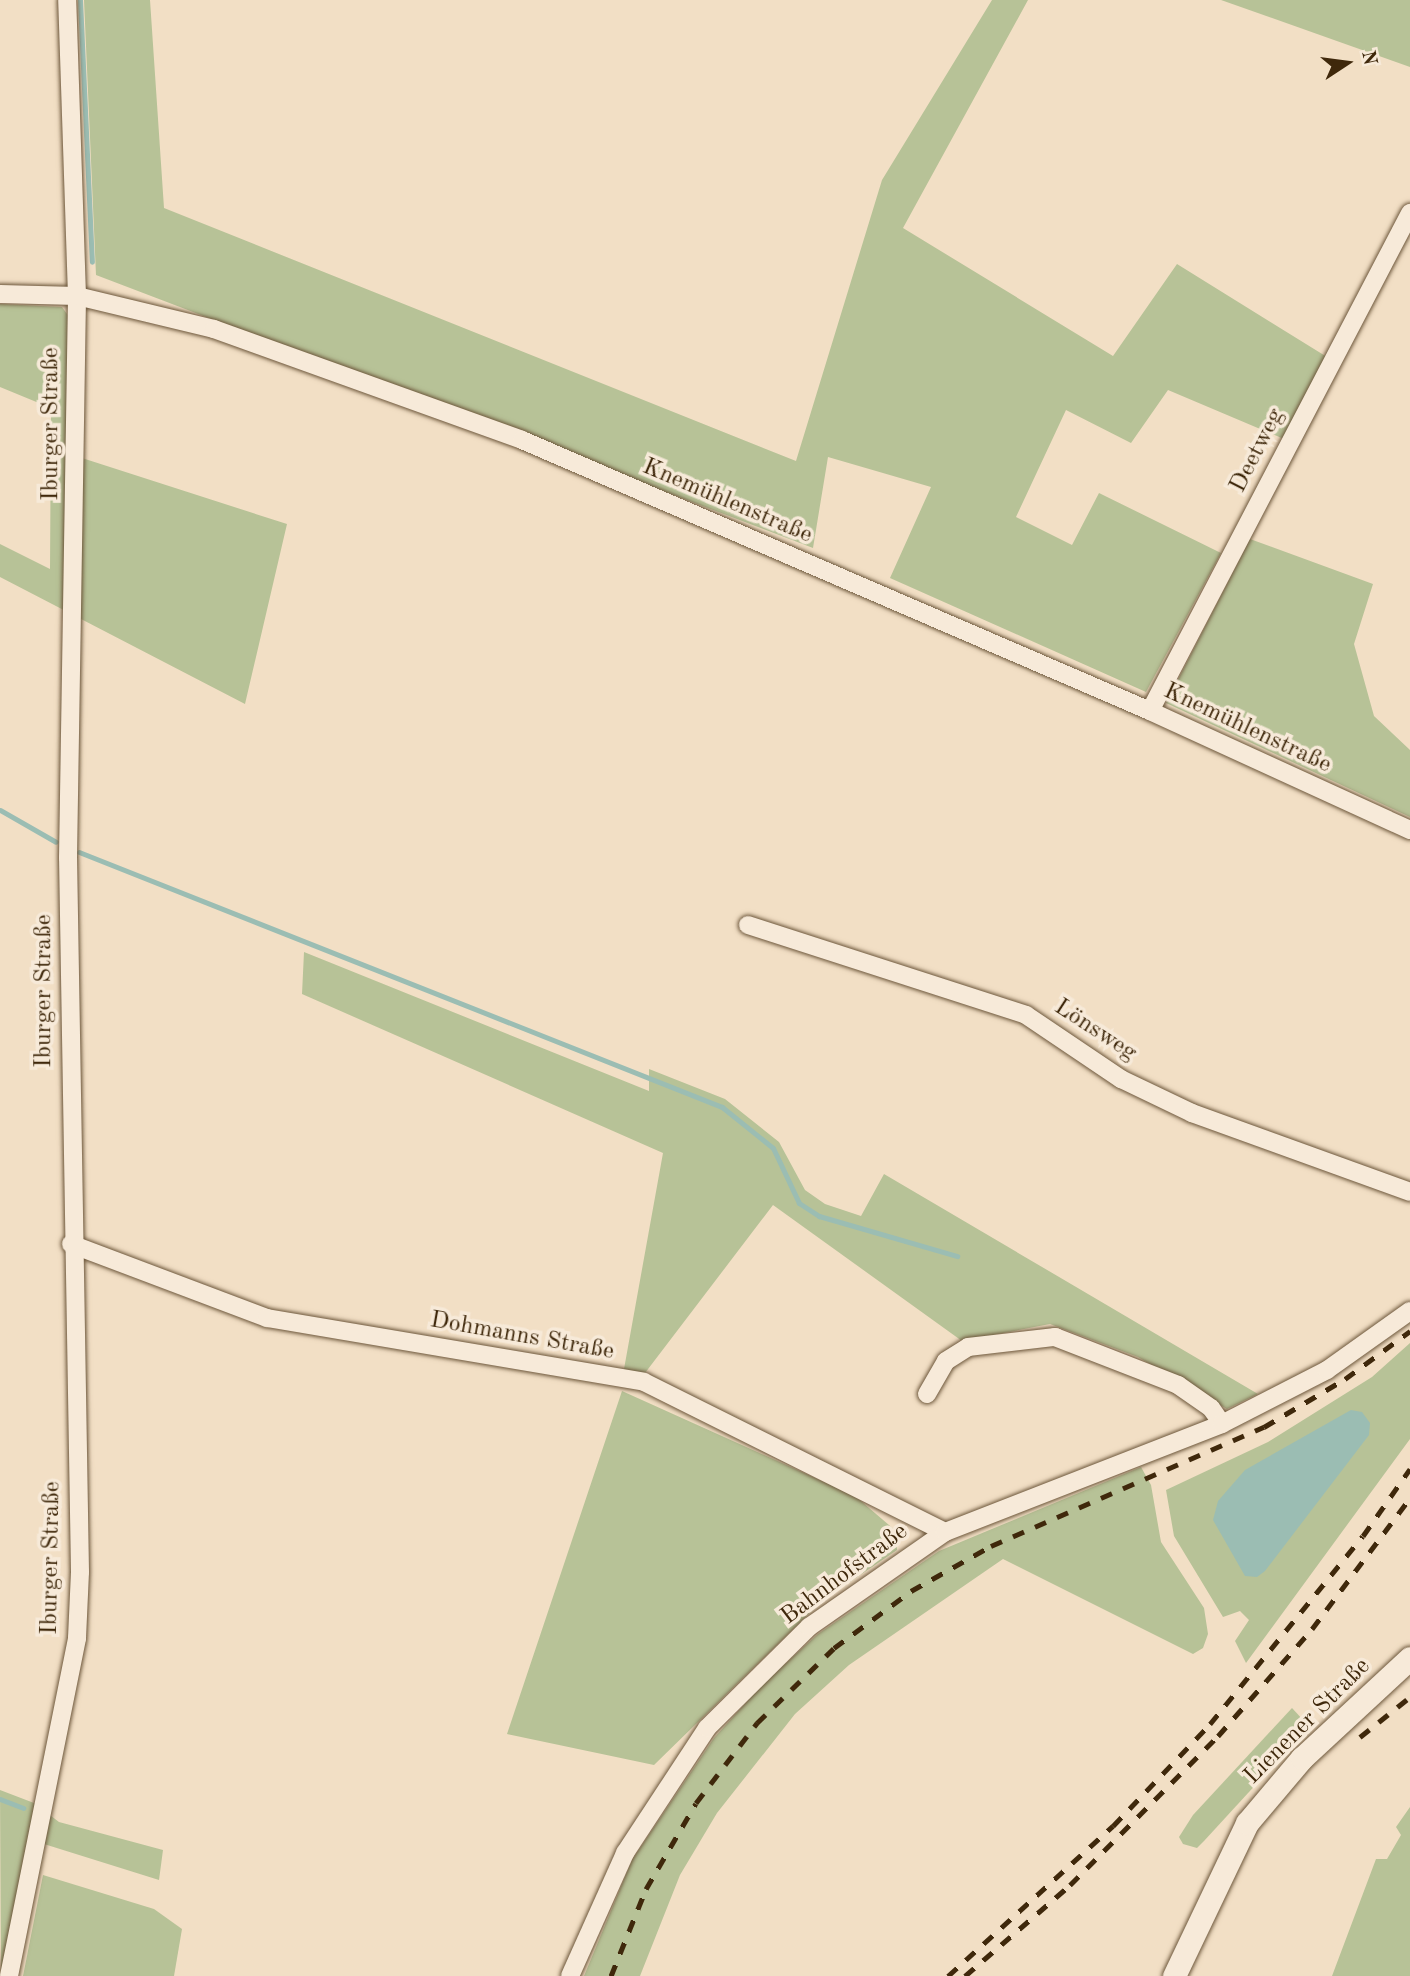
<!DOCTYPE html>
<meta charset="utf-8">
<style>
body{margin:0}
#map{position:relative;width:1410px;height:1976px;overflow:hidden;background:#f2dfc5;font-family:"Old Standard TT",serif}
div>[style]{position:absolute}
.green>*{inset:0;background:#b7c297}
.water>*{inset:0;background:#9bbdb3}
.stream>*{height:5px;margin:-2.5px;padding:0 2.5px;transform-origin:2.5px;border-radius:2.5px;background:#9bbdb3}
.roads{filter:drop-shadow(0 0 2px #6c563a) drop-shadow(0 0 2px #6c563a)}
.minor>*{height:18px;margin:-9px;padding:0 9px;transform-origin:9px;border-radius:9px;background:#f7ead9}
.tertiary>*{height:23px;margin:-11.5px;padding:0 11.5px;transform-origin:11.5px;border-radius:11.5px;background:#f7ead9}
.rail>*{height:5px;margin-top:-2.5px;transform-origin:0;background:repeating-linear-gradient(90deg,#3f280b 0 12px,transparent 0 24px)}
span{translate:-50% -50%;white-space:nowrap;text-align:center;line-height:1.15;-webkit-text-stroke:7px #f7ead9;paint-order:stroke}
.street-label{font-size:24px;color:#3f280b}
.north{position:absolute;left:1312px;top:28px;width:70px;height:70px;-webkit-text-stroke:5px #f7ead9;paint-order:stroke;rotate:77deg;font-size:19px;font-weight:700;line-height:28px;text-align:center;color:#3f280b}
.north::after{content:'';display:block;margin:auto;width:24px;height:32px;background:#3f280b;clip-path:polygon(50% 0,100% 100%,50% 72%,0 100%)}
</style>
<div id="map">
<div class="green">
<div style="clip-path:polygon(84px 0,150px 0,164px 208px,796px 461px,882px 180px,992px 0,1028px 0,903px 228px,1113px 356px,1177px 264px,1327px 357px,1284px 439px,1168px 390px,1131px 443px,1066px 410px,1016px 517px,1072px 545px,1099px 493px,1221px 553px,1146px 692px,890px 578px,931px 487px,828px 457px,813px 548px,96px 275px)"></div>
<div style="clip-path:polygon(1221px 0,1410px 0,1410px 67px)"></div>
<div style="clip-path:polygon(0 304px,62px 307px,82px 335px,82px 458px,287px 524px,245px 704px,0 577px,0 544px,50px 569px,51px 408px,0 387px)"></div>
<div style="clip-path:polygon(1250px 539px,1373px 584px,1354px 644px,1374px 716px,1410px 750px,1410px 817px,1166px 703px)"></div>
<div style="clip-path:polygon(304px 952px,649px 1091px,649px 1069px,725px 1099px,779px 1142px,805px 1190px,825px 1204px,861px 1216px,884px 1174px,1258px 1394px,1227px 1409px,1138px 1357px,1050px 1324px,962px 1341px,773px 1205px,642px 1377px,624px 1369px,663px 1153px,302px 994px)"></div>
<div style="clip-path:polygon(1410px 1343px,1410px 1439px,1246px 1663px,1235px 1641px,1249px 1620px,1240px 1611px,1223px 1617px,1174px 1536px,1166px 1490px,1268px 1442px,1372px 1377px)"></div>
<div style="clip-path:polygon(622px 1391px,855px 1496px,896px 1531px,897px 1550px,822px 1601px,654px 1765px,507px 1734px)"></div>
<div style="clip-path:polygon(1141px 1467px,1151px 1485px,1161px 1542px,1204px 1608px,1208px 1634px,1203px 1648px,1193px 1654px,1003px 1559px,849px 1665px,795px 1714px,717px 1813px,680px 1875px,640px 1976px,584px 1976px,632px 1860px,714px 1738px,763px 1684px,818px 1634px,939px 1551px)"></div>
<div style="clip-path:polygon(1292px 1708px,1304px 1721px,1305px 1731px,1204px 1841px,1197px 1848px,1183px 1844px,1179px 1837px,1193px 1815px)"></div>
<div style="clip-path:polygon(0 1790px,34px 1803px,59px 1822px,163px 1850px,159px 1880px,28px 1839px,1px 1976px)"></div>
<div style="clip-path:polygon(1410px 1807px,1410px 1976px,1332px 1976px,1376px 1859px,1387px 1859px,1401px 1835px,1396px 1827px)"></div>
<div style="clip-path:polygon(43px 1875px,154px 1909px,182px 1929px,174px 1976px,23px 1976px)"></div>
</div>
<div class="water">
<div style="clip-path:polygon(1351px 1410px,1362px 1412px,1370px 1423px,1369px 1435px,1265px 1571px,1257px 1577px,1245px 1576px,1213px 1520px,1218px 1501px,1245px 1470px)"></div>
</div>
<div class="stream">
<div style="left:80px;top:0;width:262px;rotate:87.4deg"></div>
<div style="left:0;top:810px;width:64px;rotate:29.7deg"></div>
<div style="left:79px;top:852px;width:692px;rotate:21.63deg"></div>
<div style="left:722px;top:1107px;width:65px;rotate:38.8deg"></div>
<div style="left:773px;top:1148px;width:61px;rotate:64.7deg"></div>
<div style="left:799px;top:1203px;width:24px;rotate:33deg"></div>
<div style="left:819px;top:1216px;width:144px;rotate:16.2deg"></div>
<div style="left:0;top:1799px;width:25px;rotate:21deg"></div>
</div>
<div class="roads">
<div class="minor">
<div style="left:0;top:294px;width:77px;rotate:1.5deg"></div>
<div style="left:77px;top:296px;width:141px;rotate:13.5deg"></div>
<div style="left:214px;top:329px;width:327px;rotate:19.8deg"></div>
<div style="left:522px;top:440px;width:684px;rotate:23.34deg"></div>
<div style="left:1150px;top:711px;width:286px;rotate:24.6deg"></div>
<div style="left:1150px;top:711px;width:562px;rotate:-62.43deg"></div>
<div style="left:748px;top:925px;width:292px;rotate:17.9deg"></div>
<div style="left:1026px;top:1015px;width:115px;rotate:34deg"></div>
<div style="left:1121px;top:1079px;width:79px;rotate:25.6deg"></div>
<div style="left:1192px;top:1113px;width:232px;rotate:19.9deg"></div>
<div style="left:71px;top:1244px;width:210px;rotate:20.7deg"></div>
<div style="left:267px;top:1318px;width:382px;rotate:9.6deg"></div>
<div style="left:644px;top:1382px;width:336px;rotate:26.5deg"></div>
<div style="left:927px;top:1394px;width:38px;rotate:-60deg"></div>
<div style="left:946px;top:1361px;width:26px;rotate:-32deg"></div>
<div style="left:968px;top:1347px;width:88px;rotate:-6.6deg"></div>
<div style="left:1055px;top:1337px;width:132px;rotate:21.3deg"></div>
<div style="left:1178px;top:1385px;width:40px;rotate:34.9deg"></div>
<div style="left:1211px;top:1408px;width:19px;rotate:55deg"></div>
<div style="left:9px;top:1976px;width:345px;rotate:-78.6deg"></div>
<div style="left:77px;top:1638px;width:66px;rotate:-87.4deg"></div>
<div style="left:80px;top:1572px;width:714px;rotate:-90.96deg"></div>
<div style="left:68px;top:858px;width:562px;rotate:-89.08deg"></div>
<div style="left:77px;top:296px;width:296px;rotate:-91.9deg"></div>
<div style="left:570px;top:1976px;width:135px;rotate:-65.9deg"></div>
<div style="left:625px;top:1853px;width:149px;rotate:-56.7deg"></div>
<div style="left:707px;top:1728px;width:144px;rotate:-44.7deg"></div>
<div style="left:809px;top:1627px;width:166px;rotate:-34.9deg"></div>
<div style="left:945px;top:1532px;width:297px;rotate:-21.3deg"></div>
<div style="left:1222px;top:1424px;width:118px;rotate:-27.2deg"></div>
<div style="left:1327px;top:1370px;width:102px;rotate:-35.4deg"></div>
</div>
<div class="tertiary">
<div style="left:1174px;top:1976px;width:170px;rotate:-64.5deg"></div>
<div style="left:1247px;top:1823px;width:85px;rotate:-49.8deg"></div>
<div style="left:1302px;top:1758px;width:147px;rotate:-42.8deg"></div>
</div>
</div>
<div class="rail">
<div style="left:1360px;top:1737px;width:64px;rotate:-38.7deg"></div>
<div style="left:611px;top:1976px;width:94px;rotate:-68.1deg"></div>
<div style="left:646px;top:1889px;width:99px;rotate:-59.8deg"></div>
<div style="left:696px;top:1803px;width:101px;rotate:-52.7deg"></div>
<div style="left:757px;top:1723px;width:107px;rotate:-44.2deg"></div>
<div style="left:834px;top:1648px;width:96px;rotate:-36.5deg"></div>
<div style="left:911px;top:1591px;width:92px;rotate:-29.4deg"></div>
<div style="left:991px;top:1546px;width:298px;rotate:-23.6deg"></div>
<div style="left:1264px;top:1427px;width:94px;rotate:-30.7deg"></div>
<div style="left:1345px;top:1379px;width:81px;rotate:-36.4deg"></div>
<div style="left:948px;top:1976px;width:223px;rotate:-42.3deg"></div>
<div style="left:1113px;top:1826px;width:141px;rotate:-46.4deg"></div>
<div style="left:1210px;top:1724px;width:242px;rotate:-50.9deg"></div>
<div style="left:1363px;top:1536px;width:82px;rotate:-55deg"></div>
<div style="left:965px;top:1976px;width:139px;rotate:-40.9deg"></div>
<div style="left:1070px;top:1885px;width:210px;rotate:-45.2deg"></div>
<div style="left:1218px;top:1736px;width:142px;rotate:-48.7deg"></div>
<div style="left:1312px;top:1629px;width:164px;rotate:-53.2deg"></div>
</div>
<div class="street-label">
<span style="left:52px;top:424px;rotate:-90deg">Iburger Straße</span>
<span style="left:1258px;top:451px;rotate:-63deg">Deetweg</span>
<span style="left:727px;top:502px;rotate:23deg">Knemühlenstraße</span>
<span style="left:1247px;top:729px;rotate:25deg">Knemühlenstraße</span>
<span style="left:45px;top:991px;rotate:-90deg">Iburger Straße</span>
<span style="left:1095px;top:1031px;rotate:33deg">Lönsweg</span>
<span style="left:522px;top:1337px;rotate:10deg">Dohmanns Straße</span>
<span style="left:52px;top:1558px;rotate:-89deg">Iburger Straße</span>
<span style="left:845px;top:1575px;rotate:-37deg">Bahnhofstraße</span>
<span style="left:1308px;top:1722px;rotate:-45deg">Lienener Straße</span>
</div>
<div class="north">N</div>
</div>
